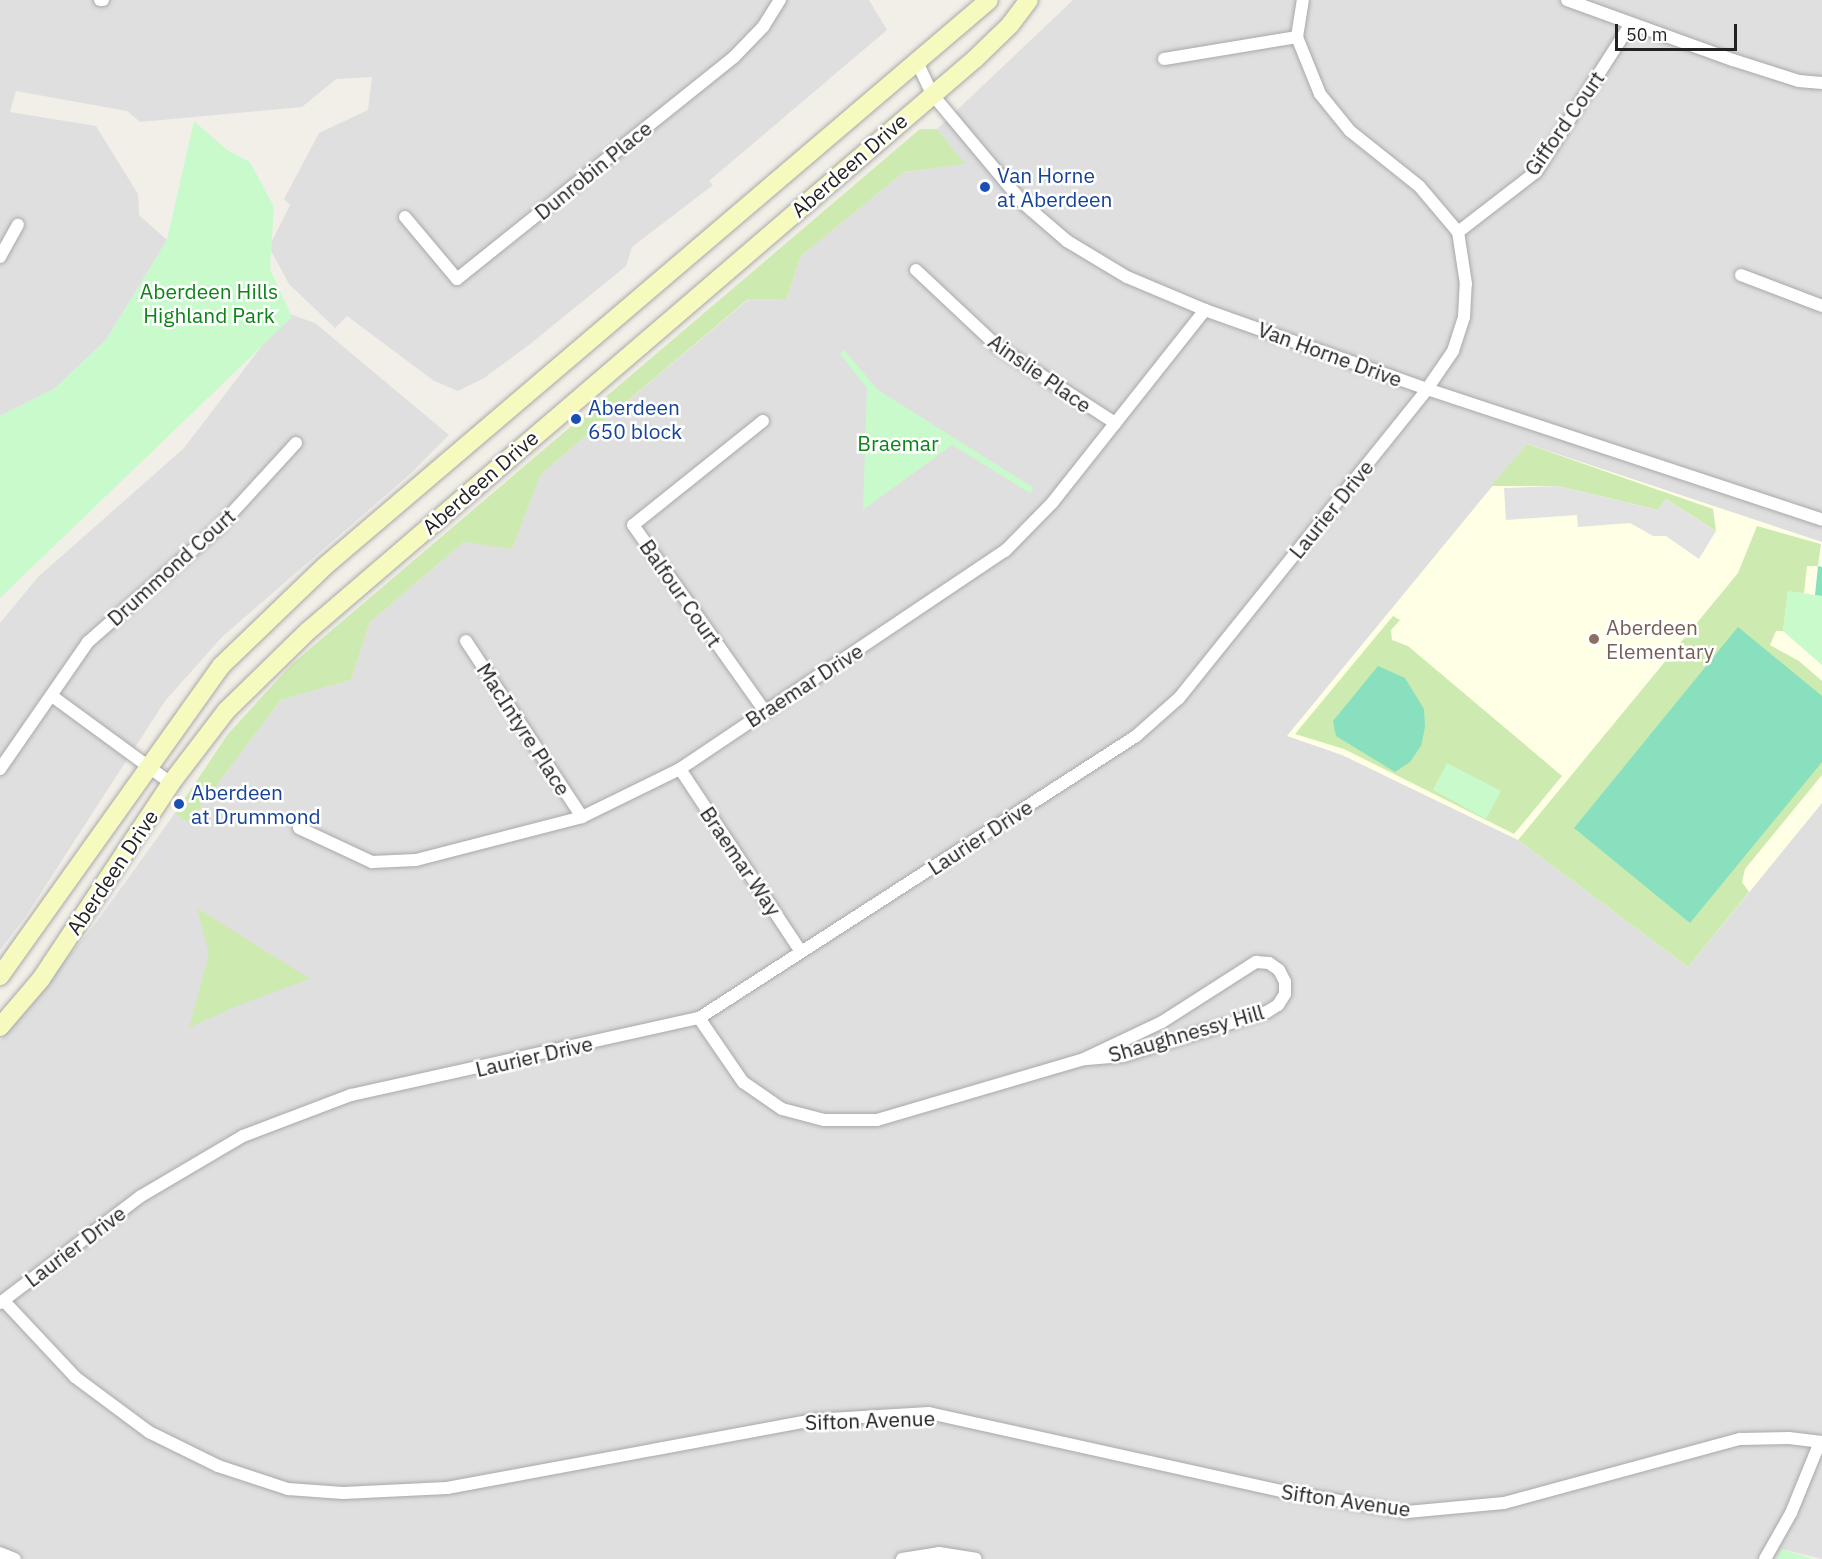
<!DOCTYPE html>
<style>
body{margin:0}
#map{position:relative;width:1822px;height:1559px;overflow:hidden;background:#f2efe9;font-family:"IBM Plex Sans",sans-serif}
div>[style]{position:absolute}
.residential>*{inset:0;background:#e0dfdf}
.education>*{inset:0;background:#ffffe5}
.grass>*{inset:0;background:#cdebb0}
.park>*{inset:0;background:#c8facc}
.pitch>*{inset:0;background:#88e0be}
.parking>*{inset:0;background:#e2e2e2}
.roads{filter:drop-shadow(0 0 2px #a9a9a9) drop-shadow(0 0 2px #a9a9a9)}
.minor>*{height:12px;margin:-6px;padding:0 6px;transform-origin:6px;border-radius:6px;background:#fff}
.secondary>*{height:18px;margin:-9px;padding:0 9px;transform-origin:9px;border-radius:9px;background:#f7fabf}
.dots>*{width:16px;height:16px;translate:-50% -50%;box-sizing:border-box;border:3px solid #fff;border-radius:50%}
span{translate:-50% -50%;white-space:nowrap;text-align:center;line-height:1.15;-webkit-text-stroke:5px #fff;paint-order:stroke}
.street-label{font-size:21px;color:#222}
.transit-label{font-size:21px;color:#164399}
.left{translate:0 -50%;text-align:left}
.park-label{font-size:21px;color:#0c8416}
.education-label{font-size:21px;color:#785e54}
.scale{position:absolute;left:1615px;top:24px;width:122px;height:27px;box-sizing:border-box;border:3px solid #222;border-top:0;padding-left:8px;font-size:18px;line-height:21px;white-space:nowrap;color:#222;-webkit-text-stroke:4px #fff;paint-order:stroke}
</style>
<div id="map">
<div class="residential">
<div style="clip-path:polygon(0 0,869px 0,887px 30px,709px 181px,713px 185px,632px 247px,626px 266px,529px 345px,484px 378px,458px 391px,434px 381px,347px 316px,335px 328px,289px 284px,269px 247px,290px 205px,284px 199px,319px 133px,368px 110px,372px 77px,336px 79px,302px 107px,140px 122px,127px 111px,16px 91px,10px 112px,96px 126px,138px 194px,139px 215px,167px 240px,106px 340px,54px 389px,0 416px)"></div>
<div style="clip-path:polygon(1073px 0,1822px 0,1822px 1559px,1782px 1549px,1776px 1559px,0 1559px,0 1041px,98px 920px,175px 813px,188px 823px,281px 700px,351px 680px,370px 622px,464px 542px,512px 548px,541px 474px,749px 299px,786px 300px,801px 256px,904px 172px,964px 164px,937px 129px)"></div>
<div style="clip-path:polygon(287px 313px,315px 323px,449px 435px,410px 474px,222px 637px,165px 701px,26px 916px,0 950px,0 623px,38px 577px,184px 448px)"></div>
</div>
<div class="education">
<div style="clip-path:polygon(1527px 444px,1822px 542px,1822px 803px,1688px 967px,1518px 840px,1342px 755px,1287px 736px)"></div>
</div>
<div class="grass">
<div style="clip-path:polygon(920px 129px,937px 129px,965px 164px,904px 172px,801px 256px,786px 300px,748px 299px,541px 474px,512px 549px,464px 542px,370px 622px,351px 680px,281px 700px,188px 823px,175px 813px,228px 734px,291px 665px)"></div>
<div style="clip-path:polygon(1527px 444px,1713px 509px,1716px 531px,1666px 499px,1658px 510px,1558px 486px,1491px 486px)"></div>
<div style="clip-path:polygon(1757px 526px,1821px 544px,1818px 566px,1807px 566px,1804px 593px,1788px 592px,1783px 631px,1776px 631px,1770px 645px,1799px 661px,1822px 681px,1822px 775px,1745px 869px,1742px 882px,1749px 892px,1688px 967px,1518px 840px,1738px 573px)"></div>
<div style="clip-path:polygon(1393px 616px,1400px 620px,1391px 630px,1392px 640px,1408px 646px,1562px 776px,1514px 834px,1344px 749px,1295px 734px)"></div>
<div style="clip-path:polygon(197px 908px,310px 979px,234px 1007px,189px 1028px,209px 954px)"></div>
</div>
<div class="park">
<div style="clip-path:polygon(194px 121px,227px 150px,250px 162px,274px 207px,270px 269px,292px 317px,0 598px,0 416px,54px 389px,106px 340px,167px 240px)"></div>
<div style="clip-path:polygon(844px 350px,878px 390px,1034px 488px,1030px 493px,952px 445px,863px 510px,867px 388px,840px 354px)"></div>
<div style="clip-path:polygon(1788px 591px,1822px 596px,1822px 665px,1783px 631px)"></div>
<div style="clip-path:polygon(1447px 763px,1501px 791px,1486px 819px,1433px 790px)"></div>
<div style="clip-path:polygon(1782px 1549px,1813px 1559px,1776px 1559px)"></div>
</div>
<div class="pitch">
<div style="clip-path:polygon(1818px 566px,1822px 567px,1822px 596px,1815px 595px)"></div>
<div style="clip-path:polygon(1738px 627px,1822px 696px,1822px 762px,1690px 923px,1574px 828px)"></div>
<div style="clip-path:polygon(1378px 666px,1405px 678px,1424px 709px,1425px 727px,1421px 746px,1410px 762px,1395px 772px,1336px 736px,1333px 721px)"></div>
</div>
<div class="parking">
<div style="clip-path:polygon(1558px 486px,1658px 510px,1666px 499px,1716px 531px,1699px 559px,1666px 536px,1653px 536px,1630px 523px,1578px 527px,1577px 515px,1506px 520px,1504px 488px)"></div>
</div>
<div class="roads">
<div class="minor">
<div style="left:100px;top:0;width:3px"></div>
<div style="left:1567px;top:0;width:177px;rotate:19.9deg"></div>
<div style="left:1733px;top:60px;width:69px;rotate:17.7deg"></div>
<div style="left:1799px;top:81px;width:23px;rotate:5deg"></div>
<div style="left:1164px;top:59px;width:135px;rotate:-9.4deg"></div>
<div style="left:918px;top:64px;width:33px;rotate:65deg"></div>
<div style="left:932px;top:94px;width:143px;rotate:50.1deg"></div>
<div style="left:1024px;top:204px;width:57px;rotate:40.7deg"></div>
<div style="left:1067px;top:241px;width:70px;rotate:31deg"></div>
<div style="left:1127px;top:277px;width:85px;rotate:22.9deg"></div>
<div style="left:1205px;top:310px;width:236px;rotate:19.6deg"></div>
<div style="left:1427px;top:389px;width:416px;rotate:18.3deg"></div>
<div style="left:405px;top:217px;width:81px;rotate:50deg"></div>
<div style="left:457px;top:279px;width:355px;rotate:-38.7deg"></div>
<div style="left:734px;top:57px;width:42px;rotate:-46deg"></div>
<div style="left:763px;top:27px;width:32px;rotate:-58deg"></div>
<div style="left:1458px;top:232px;width:98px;rotate:-37.6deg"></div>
<div style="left:1536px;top:172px;width:174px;rotate:-57.4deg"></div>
<div style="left:0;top:257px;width:37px;rotate:-61deg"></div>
<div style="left:916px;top:270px;width:112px;rotate:43.2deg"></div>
<div style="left:998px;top:347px;width:140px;rotate:33deg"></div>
<div style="left:1741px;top:275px;width:87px;rotate:20.9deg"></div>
<div style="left:763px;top:421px;width:166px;rotate:141.3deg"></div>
<div style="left:633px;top:525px;width:227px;rotate:54.7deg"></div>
<div style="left:466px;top:641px;width:211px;rotate:56.6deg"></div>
<div style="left:52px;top:696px;width:147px;rotate:36.2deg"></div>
<div style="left:0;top:769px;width:155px;rotate:-55.3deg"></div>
<div style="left:88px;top:642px;width:174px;rotate:-41.3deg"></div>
<div style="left:219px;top:527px;width:114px;rotate:-47.5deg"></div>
<div style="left:680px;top:769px;width:219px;rotate:56.5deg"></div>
<div style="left:299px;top:828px;width:81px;rotate:25deg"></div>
<div style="left:372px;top:862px;width:44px;rotate:-2.6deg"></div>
<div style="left:416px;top:860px;width:171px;rotate:-14.5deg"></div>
<div style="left:582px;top:817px;width:109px;rotate:-26.1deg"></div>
<div style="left:680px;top:769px;width:391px;rotate:-33.9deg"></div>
<div style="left:1005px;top:551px;width:67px;rotate:-45.6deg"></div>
<div style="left:1052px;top:503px;width:246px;rotate:-51.6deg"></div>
<div style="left:699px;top:1018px;width:78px;rotate:55.5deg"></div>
<div style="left:743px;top:1082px;width:47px;rotate:34.7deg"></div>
<div style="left:782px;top:1109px;width:43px;rotate:14.7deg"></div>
<div style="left:824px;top:1120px;width:53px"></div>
<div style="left:877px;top:1120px;width:216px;rotate:-16.4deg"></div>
<div style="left:1084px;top:1059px;width:86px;rotate:-25.4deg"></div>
<div style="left:1162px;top:1022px;width:112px;rotate:-32.6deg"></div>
<div style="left:1256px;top:962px;width:13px;rotate:4deg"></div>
<div style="left:1269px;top:963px;width:12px;rotate:35deg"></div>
<div style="left:1279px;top:970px;width:13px;rotate:63deg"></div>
<div style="left:1285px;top:982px;width:12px;rotate:90deg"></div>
<div style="left:1285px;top:994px;width:13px;rotate:122deg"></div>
<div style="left:1278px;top:1005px;width:13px;rotate:148deg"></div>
<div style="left:1267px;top:1012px;width:152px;rotate:163.1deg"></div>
<div style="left:1122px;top:1056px;width:38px;rotate:175deg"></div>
<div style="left:4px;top:1301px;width:104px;rotate:46.9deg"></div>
<div style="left:75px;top:1377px;width:92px;rotate:36.6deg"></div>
<div style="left:149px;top:1432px;width:77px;rotate:26.2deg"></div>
<div style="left:218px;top:1466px;width:74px;rotate:18.2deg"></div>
<div style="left:288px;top:1489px;width:55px;rotate:4.2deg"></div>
<div style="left:343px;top:1493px;width:104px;rotate:-2.8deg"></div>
<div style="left:447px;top:1488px;width:372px;rotate:-10.5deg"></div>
<div style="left:813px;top:1420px;width:116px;rotate:-3.5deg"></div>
<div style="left:929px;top:1413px;width:366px;rotate:12.5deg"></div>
<div style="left:1286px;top:1492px;width:123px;rotate:9.4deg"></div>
<div style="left:1407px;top:1512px;width:97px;rotate:-5.3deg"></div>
<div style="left:1504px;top:1503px;width:245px;rotate:-15.2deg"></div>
<div style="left:1740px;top:1439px;width:49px;rotate:-1.2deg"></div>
<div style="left:1789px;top:1438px;width:33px;rotate:7deg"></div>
<div style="left:0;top:1303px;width:177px;rotate:-37.2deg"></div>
<div style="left:141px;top:1196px;width:118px;rotate:-30.5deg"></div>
<div style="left:243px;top:1136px;width:116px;rotate:-20.8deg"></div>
<div style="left:351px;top:1095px;width:356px;rotate:-12.5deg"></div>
<div style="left:699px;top:1018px;width:520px;rotate:-32.83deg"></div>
<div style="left:1136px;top:736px;width:57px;rotate:-41.5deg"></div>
<div style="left:1179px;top:698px;width:396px;rotate:-51.2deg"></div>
<div style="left:1427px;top:389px;width:46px;rotate:-55.6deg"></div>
<div style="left:1453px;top:351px;width:36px;rotate:-72deg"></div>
<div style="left:1464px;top:317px;width:33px;rotate:-87deg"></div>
<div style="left:1466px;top:284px;width:53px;rotate:-98.7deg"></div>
<div style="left:1458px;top:232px;width:60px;rotate:-130.3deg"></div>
<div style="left:1419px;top:186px;width:88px;rotate:-141.4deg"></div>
<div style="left:1350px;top:131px;width:48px;rotate:-129deg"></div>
<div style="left:1320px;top:94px;width:61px;rotate:-112deg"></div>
<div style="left:1297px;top:37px;width:37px;rotate:-81deg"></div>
<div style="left:0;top:1553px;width:16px;rotate:22deg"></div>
<div style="left:902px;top:1559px;width:37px;rotate:-9deg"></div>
<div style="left:939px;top:1553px;width:37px;rotate:9deg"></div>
<div style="left:1765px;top:1559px;width:53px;rotate:-60.5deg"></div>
<div style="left:1791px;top:1513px;width:77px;rotate:-67.8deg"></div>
</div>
<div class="secondary">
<div style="left:0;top:976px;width:381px;rotate:-54.5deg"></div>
<div style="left:221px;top:666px;width:144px;rotate:-43.9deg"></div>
<div style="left:325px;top:566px;width:872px;rotate:-40.44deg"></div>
<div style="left:0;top:1027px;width:63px;rotate:-49.5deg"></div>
<div style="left:41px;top:979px;width:235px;rotate:-56.4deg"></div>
<div style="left:171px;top:783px;width:91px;rotate:-52.6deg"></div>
<div style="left:226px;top:711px;width:115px;rotate:-44.3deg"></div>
<div style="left:308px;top:631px;width:879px;rotate:-40.62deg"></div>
<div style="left:975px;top:59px;width:49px;rotate:-44.2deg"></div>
<div style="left:1010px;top:25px;width:31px;rotate:-53deg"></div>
</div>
</div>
<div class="dots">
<div style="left:985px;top:187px;background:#1a4fb4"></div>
<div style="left:576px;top:419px;background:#1a4fb4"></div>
<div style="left:1594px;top:639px;background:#8d6e63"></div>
<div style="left:179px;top:804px;background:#1a4fb4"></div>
</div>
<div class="street-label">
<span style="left:1564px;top:123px;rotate:-55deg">Gifford Court</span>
<span style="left:849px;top:165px;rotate:-41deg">Aberdeen Drive</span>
<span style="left:593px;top:170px;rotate:-39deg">Dunrobin Place</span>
<span style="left:1330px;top:354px;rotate:20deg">Van Horne Drive</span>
<span style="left:1040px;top:373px;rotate:35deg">Ainslie Place</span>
<span style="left:480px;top:482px;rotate:-41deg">Aberdeen Drive</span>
<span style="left:1331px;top:509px;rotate:-51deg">Laurier Drive</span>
<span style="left:171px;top:567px;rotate:-42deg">Drummond Court</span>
<span style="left:681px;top:593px;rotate:55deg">Balfour Court</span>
<span style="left:804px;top:685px;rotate:-33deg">Braemar Drive</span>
<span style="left:524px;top:729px;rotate:57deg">MacIntyre Place</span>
<span style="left:980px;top:837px;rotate:-33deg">Laurier Drive</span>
<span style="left:741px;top:861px;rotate:56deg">Braemar Way</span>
<span style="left:112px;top:872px;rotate:-56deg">Aberdeen Drive</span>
<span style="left:1186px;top:1033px;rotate:-16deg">Shaughnessy Hill</span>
<span style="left:534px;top:1056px;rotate:-13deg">Laurier Drive</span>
<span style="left:75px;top:1246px;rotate:-37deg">Laurier Drive</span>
<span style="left:870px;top:1420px;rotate:-2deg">Sifton Avenue</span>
<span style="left:1346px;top:1500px;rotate:8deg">Sifton Avenue</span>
</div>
<div class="transit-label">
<span class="left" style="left:997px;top:187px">Van Horne<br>at Aberdeen</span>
<span class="left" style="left:588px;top:419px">Aberdeen<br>650 block</span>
<span class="left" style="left:191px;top:804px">Aberdeen<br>at Drummond</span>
</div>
<div class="park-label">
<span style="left:209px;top:303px">Aberdeen Hills<br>Highland Park</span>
<span style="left:898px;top:443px">Braemar</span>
</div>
<div class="education-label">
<span class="left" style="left:1606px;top:639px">Aberdeen<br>Elementary</span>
</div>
<div class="scale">50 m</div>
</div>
